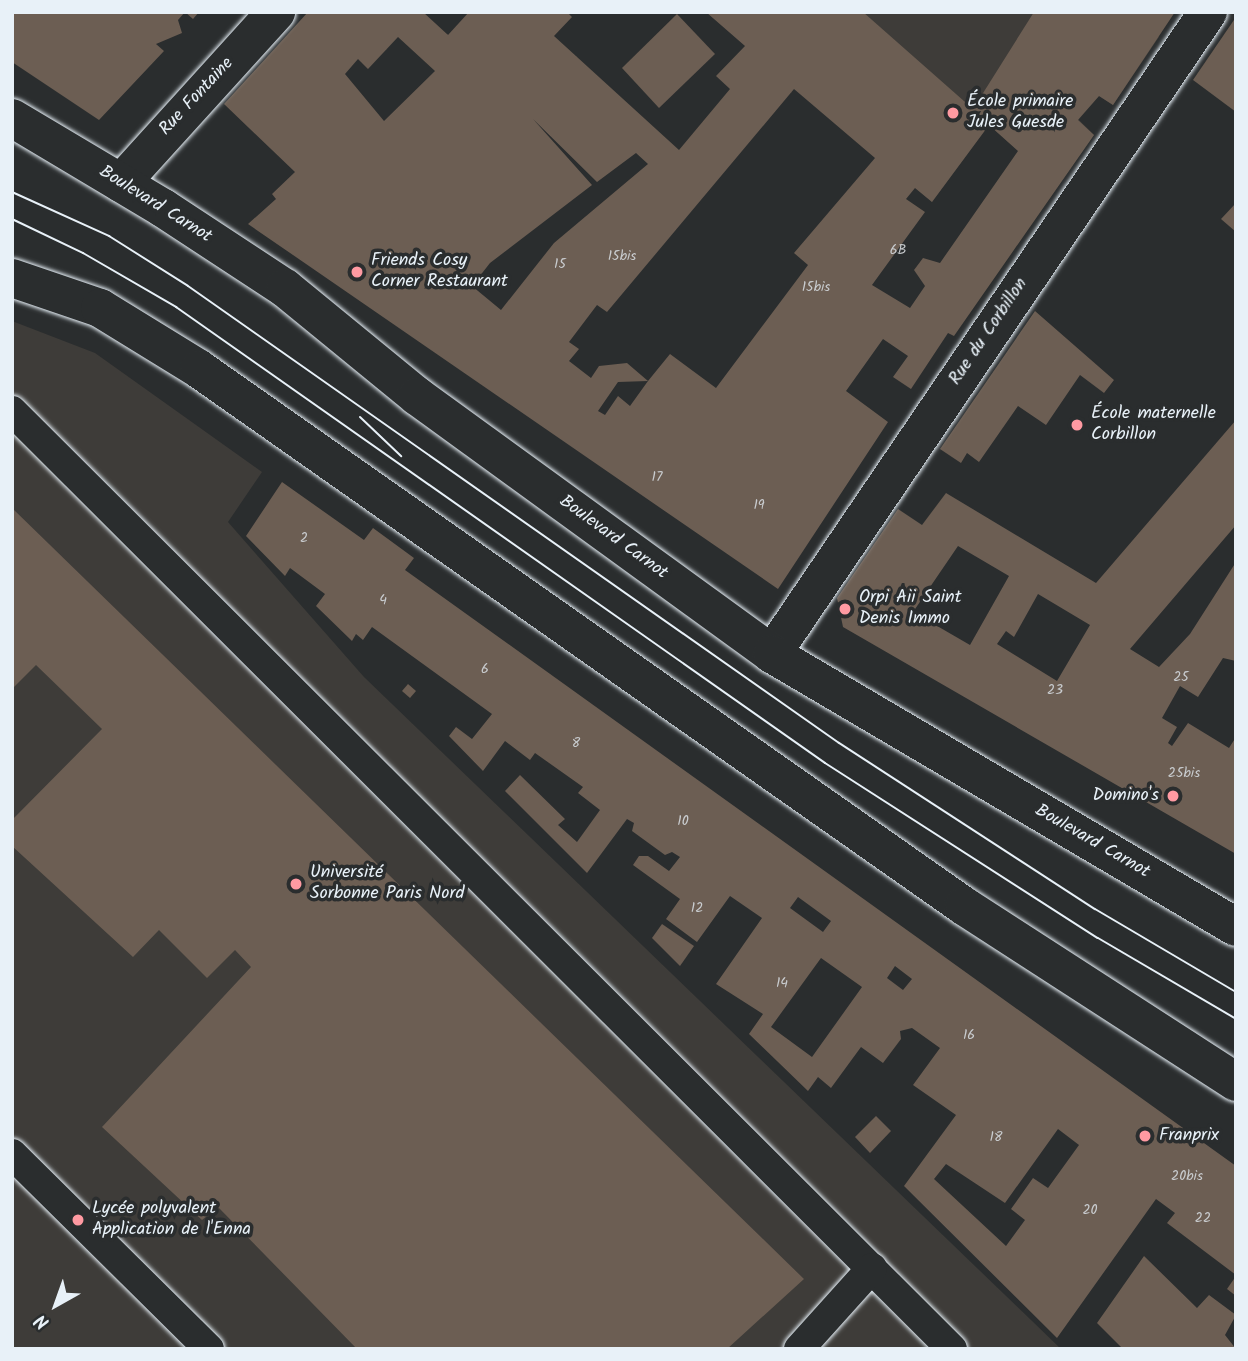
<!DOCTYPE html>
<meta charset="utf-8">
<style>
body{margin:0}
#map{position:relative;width:1248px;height:1361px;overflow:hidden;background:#2a2d2e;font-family:Kalam,sans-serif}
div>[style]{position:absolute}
.built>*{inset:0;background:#3e3c39}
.building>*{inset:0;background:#6c5e53}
.roads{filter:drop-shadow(0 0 2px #e8f1f8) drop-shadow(0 0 2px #e8f1f8)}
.service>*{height:30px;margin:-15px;padding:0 15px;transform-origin:15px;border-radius:15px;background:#2a2d2e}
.pedestrian>*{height:38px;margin:-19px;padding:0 19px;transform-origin:19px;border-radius:19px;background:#2a2d2e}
.minor>*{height:38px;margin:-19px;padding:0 19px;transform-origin:19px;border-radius:19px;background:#2a2d2e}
.tertiary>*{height:38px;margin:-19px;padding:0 19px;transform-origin:19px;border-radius:19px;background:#2a2d2e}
.tram>*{height:2px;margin:-1px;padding:0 1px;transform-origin:1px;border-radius:1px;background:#e8f1f8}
.dots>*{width:19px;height:19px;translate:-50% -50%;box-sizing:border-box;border:4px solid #2a2d2e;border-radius:50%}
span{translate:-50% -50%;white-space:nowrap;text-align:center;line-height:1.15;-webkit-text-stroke:7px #2a2d2e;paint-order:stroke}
.number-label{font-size:14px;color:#c9cccf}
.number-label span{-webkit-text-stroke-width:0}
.street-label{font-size:18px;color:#e8f1f8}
.poi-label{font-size:18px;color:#e8f1f8}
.left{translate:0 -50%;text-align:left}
.right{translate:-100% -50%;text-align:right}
.frame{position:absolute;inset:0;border:14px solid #e8f1f8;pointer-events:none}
.north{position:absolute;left:21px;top:1270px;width:70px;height:70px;-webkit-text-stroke:5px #2a2d2e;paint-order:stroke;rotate:220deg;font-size:19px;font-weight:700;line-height:28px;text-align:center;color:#e8f1f8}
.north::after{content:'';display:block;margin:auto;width:24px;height:32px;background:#e8f1f8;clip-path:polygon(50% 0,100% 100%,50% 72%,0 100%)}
</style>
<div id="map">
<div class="built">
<div style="clip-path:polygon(706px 12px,1130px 12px,1159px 37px,1113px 105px,1099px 96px,1078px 119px,1094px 135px,1058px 186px,989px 125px,932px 202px)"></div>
<div style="clip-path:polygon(12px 321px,95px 353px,262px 472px,228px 522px,364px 677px,1061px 1349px,12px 1349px)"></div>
</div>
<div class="building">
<div style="clip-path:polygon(12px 12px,185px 12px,178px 20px,182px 33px,156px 44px,164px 51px,99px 120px,12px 62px)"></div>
<div style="clip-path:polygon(185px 12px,199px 12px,193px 19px)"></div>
<div style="clip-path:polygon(evenodd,308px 12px,423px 12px,448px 35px,469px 12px,567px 12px,572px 17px,554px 36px,679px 150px,730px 89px,716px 76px,745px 46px,706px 12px,863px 12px,973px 109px,1034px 12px,1175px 12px,1113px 105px,1099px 96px,1078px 120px,1094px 135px,954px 336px,948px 333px,911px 389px,893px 377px,908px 356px,883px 339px,846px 391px,888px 422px,778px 589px,248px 224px,276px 199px,272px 194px,295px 172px,224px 104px,308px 12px,398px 37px,435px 71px,384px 121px,345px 74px,358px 59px,368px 69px,398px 37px,308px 12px,794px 89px,875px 158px,794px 253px,808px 265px,716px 388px,670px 354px,648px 381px,627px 363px,599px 366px,591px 378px,569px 361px,579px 349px,569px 342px,597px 305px,607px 312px,794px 89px,308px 12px,533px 119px,597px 182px,636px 153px,648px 164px,554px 243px,501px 310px,472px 286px,490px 263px,592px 185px,533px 119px,308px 12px,989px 125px,1018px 151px,940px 263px,923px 258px,914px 270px,925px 286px,910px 308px,872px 285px,925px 212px,906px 199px,915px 188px,932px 202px,989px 125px,308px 12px,648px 381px,630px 406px,618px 396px,605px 415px,598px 411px,618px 382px,648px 381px)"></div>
<div style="clip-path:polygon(677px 14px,715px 54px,659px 108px,622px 68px)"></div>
<div style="clip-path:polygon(1236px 17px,1236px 112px,1193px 80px)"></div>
<div style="clip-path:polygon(1236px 203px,1236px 232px,1221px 219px)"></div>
<div style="clip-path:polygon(1035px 311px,1114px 380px,1104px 393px,1080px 375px,1046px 425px,1018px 406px,979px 462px,967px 453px,961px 463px,940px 449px)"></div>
<div style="clip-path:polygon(evenodd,1236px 420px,1236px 525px,1130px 649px,1159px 667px,1190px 634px,1236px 562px,1236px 661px,1223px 658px,1198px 697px,1180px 686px,1162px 718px,1177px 727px,1168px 743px,1172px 746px,1188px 723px,1229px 748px,1236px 737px,1236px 854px,843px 627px,837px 598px,898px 509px,922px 525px,946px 493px,1096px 583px,1236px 420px,958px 546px,1009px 576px,970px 645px,913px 612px,958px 546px,1236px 420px,1038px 594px,1090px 625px,1057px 681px,997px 644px,1006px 631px,1014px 637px,1038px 594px)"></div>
<div style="clip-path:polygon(evenodd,282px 482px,364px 540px,373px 528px,414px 558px,405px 570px,1236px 1166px,1236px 1275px,1167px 1223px,1175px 1213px,1156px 1199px,1057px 1338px,904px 1186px,956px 1115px,913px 1085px,940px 1048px,912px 1028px,900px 1031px,901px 1039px,883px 1063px,861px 1047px,831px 1088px,818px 1077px,808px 1091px,749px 1034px,763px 1014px,716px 984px,762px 918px,730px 896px,697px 942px,666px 919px,680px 899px,633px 865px,639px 856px,648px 856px,669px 871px,680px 857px,672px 852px,665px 855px,632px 831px,634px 823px,627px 819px,587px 873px,505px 791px,520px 775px,565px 819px,558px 825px,577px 842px,600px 810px,578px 793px,583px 787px,535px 753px,530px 760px,505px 741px,483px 771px,449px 736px,456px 727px,472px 739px,492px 714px,372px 627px,363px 640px,356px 634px,352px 641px,316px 606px,325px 594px,290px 568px,285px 576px,246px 536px,282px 482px,798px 897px,831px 921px,823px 932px,790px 908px,798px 897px,282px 482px,821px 958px,862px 987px,812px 1057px,771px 1027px,821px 958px,282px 482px,895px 966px,912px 979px,903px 990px,887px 978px,895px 966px,282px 482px,1058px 1129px,1079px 1145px,1048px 1188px,1033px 1178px,1011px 1209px,1025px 1220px,1006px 1246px,934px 1179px,946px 1164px,1005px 1203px,1058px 1129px)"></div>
<div style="clip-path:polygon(12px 508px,804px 1279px,727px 1349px,357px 1349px,218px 1207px,202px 1220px,102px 1127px,251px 967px,235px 950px,207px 978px,159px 930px,133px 957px,12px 846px,12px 820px,102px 729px,36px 665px,12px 689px)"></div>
<div style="clip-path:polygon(408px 684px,416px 691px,410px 698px,402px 691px)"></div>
<div style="clip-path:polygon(662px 924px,694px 946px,680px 966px,652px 938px)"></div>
<div style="clip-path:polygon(876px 1116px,891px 1131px,870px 1153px,855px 1137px)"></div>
<div style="clip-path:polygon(1144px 1256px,1197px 1308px,1209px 1295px,1236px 1315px,1225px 1335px,1236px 1349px,1123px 1349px,1097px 1323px)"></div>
<div style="clip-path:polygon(1236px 1276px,1236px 1296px,1227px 1289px)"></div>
</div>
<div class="roads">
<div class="service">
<div style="left:12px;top:411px;width:1328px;rotate:44.94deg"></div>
<div style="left:12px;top:1154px;width:277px;rotate:44.7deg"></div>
<div style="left:799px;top:1349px;width:109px;rotate:-48deg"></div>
</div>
<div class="pedestrian">
<div style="left:121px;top:183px;width:231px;rotate:-47.8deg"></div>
</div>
<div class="minor">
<div style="left:772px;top:654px;width:776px;rotate:-55.82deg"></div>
</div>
<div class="tertiary">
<div style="left:12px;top:118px;width:176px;rotate:30.8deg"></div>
<div style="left:163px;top:208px;width:146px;rotate:33.3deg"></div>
<div style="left:285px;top:288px;width:171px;rotate:39.3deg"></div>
<div style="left:417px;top:396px;width:439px;rotate:36deg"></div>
<div style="left:772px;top:654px;width:538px;rotate:30.47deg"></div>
<div style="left:12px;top:278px;width:93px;rotate:18.8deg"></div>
<div style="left:100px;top:308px;width:116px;rotate:31.6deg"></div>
<div style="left:199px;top:369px;width:935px;rotate:35.07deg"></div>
<div style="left:964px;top:906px;width:324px;rotate:32.9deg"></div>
</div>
</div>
<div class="tram">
<div style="left:12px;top:192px;width:107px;rotate:24.4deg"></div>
<div style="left:109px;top:236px;width:93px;rotate:32.3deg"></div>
<div style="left:188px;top:286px;width:795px;rotate:35.07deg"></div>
<div style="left:839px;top:743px;width:305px;rotate:33deg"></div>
<div style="left:1095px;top:909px;width:164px;rotate:30.5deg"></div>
<div style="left:12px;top:219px;width:79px;rotate:25.6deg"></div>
<div style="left:83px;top:253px;width:108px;rotate:30.1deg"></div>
<div style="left:176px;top:307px;width:793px;rotate:35.09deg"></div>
<div style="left:825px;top:763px;width:324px;rotate:32.7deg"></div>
<div style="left:1098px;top:938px;width:160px;rotate:30.4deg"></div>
<div style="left:360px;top:417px;width:57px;rotate:43.6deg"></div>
</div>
<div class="dots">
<div style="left:953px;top:113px;background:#ff9aa2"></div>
<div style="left:357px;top:272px;background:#ff9aa2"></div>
<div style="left:1077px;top:425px;background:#ff9aa2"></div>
<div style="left:845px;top:609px;background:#ff9aa2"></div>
<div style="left:1173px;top:796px;background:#ff9aa2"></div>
<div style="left:296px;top:884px;background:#ff9aa2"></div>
<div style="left:1145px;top:1136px;background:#ff9aa2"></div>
<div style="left:78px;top:1220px;background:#ff9aa2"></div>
</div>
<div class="number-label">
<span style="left:898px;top:250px">6B</span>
<span style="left:622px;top:256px">15bis</span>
<span style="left:560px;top:264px">15</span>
<span style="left:816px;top:287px">15bis</span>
<span style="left:657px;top:477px">17</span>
<span style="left:759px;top:505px">19</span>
<span style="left:304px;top:538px">2</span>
<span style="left:383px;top:600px">4</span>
<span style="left:485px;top:669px">6</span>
<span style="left:1181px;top:677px">25</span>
<span style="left:1055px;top:690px">23</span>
<span style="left:576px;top:743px">8</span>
<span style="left:1184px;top:773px">25bis</span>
<span style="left:683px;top:821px">10</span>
<span style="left:697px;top:908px">12</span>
<span style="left:782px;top:983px">14</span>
<span style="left:969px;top:1035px">16</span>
<span style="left:996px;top:1137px">18</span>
<span style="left:1187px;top:1176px">20bis</span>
<span style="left:1090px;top:1210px">20</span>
<span style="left:1203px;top:1218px">22</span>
</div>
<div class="street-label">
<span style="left:197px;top:97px;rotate:-47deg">Rue Fontaine</span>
<span style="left:155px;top:205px;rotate:32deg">Boulevard Carnot</span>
<span style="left:989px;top:332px;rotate:-56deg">Rue du Corbillon</span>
<span style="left:613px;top:538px;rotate:36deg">Boulevard Carnot</span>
<span style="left:1092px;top:842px;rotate:30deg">Boulevard Carnot</span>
</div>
<div class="poi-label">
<span class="left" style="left:967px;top:113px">École primaire<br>Jules Guesde</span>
<span class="left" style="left:371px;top:272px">Friends Cosy<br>Corner Restaurant</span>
<span class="left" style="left:1091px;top:425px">École maternelle<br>Corbillon</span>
<span class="left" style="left:859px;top:609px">Orpi Aii Saint<br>Denis Immo</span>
<span class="right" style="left:1159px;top:796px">Domino's</span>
<span class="left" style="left:310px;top:884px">Université<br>Sorbonne Paris Nord</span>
<span class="left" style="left:1159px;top:1136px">Franprix</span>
<span class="left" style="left:92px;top:1220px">Lycée polyvalent<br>Application de l'Enna</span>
</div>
<div class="frame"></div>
<div class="north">N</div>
</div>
